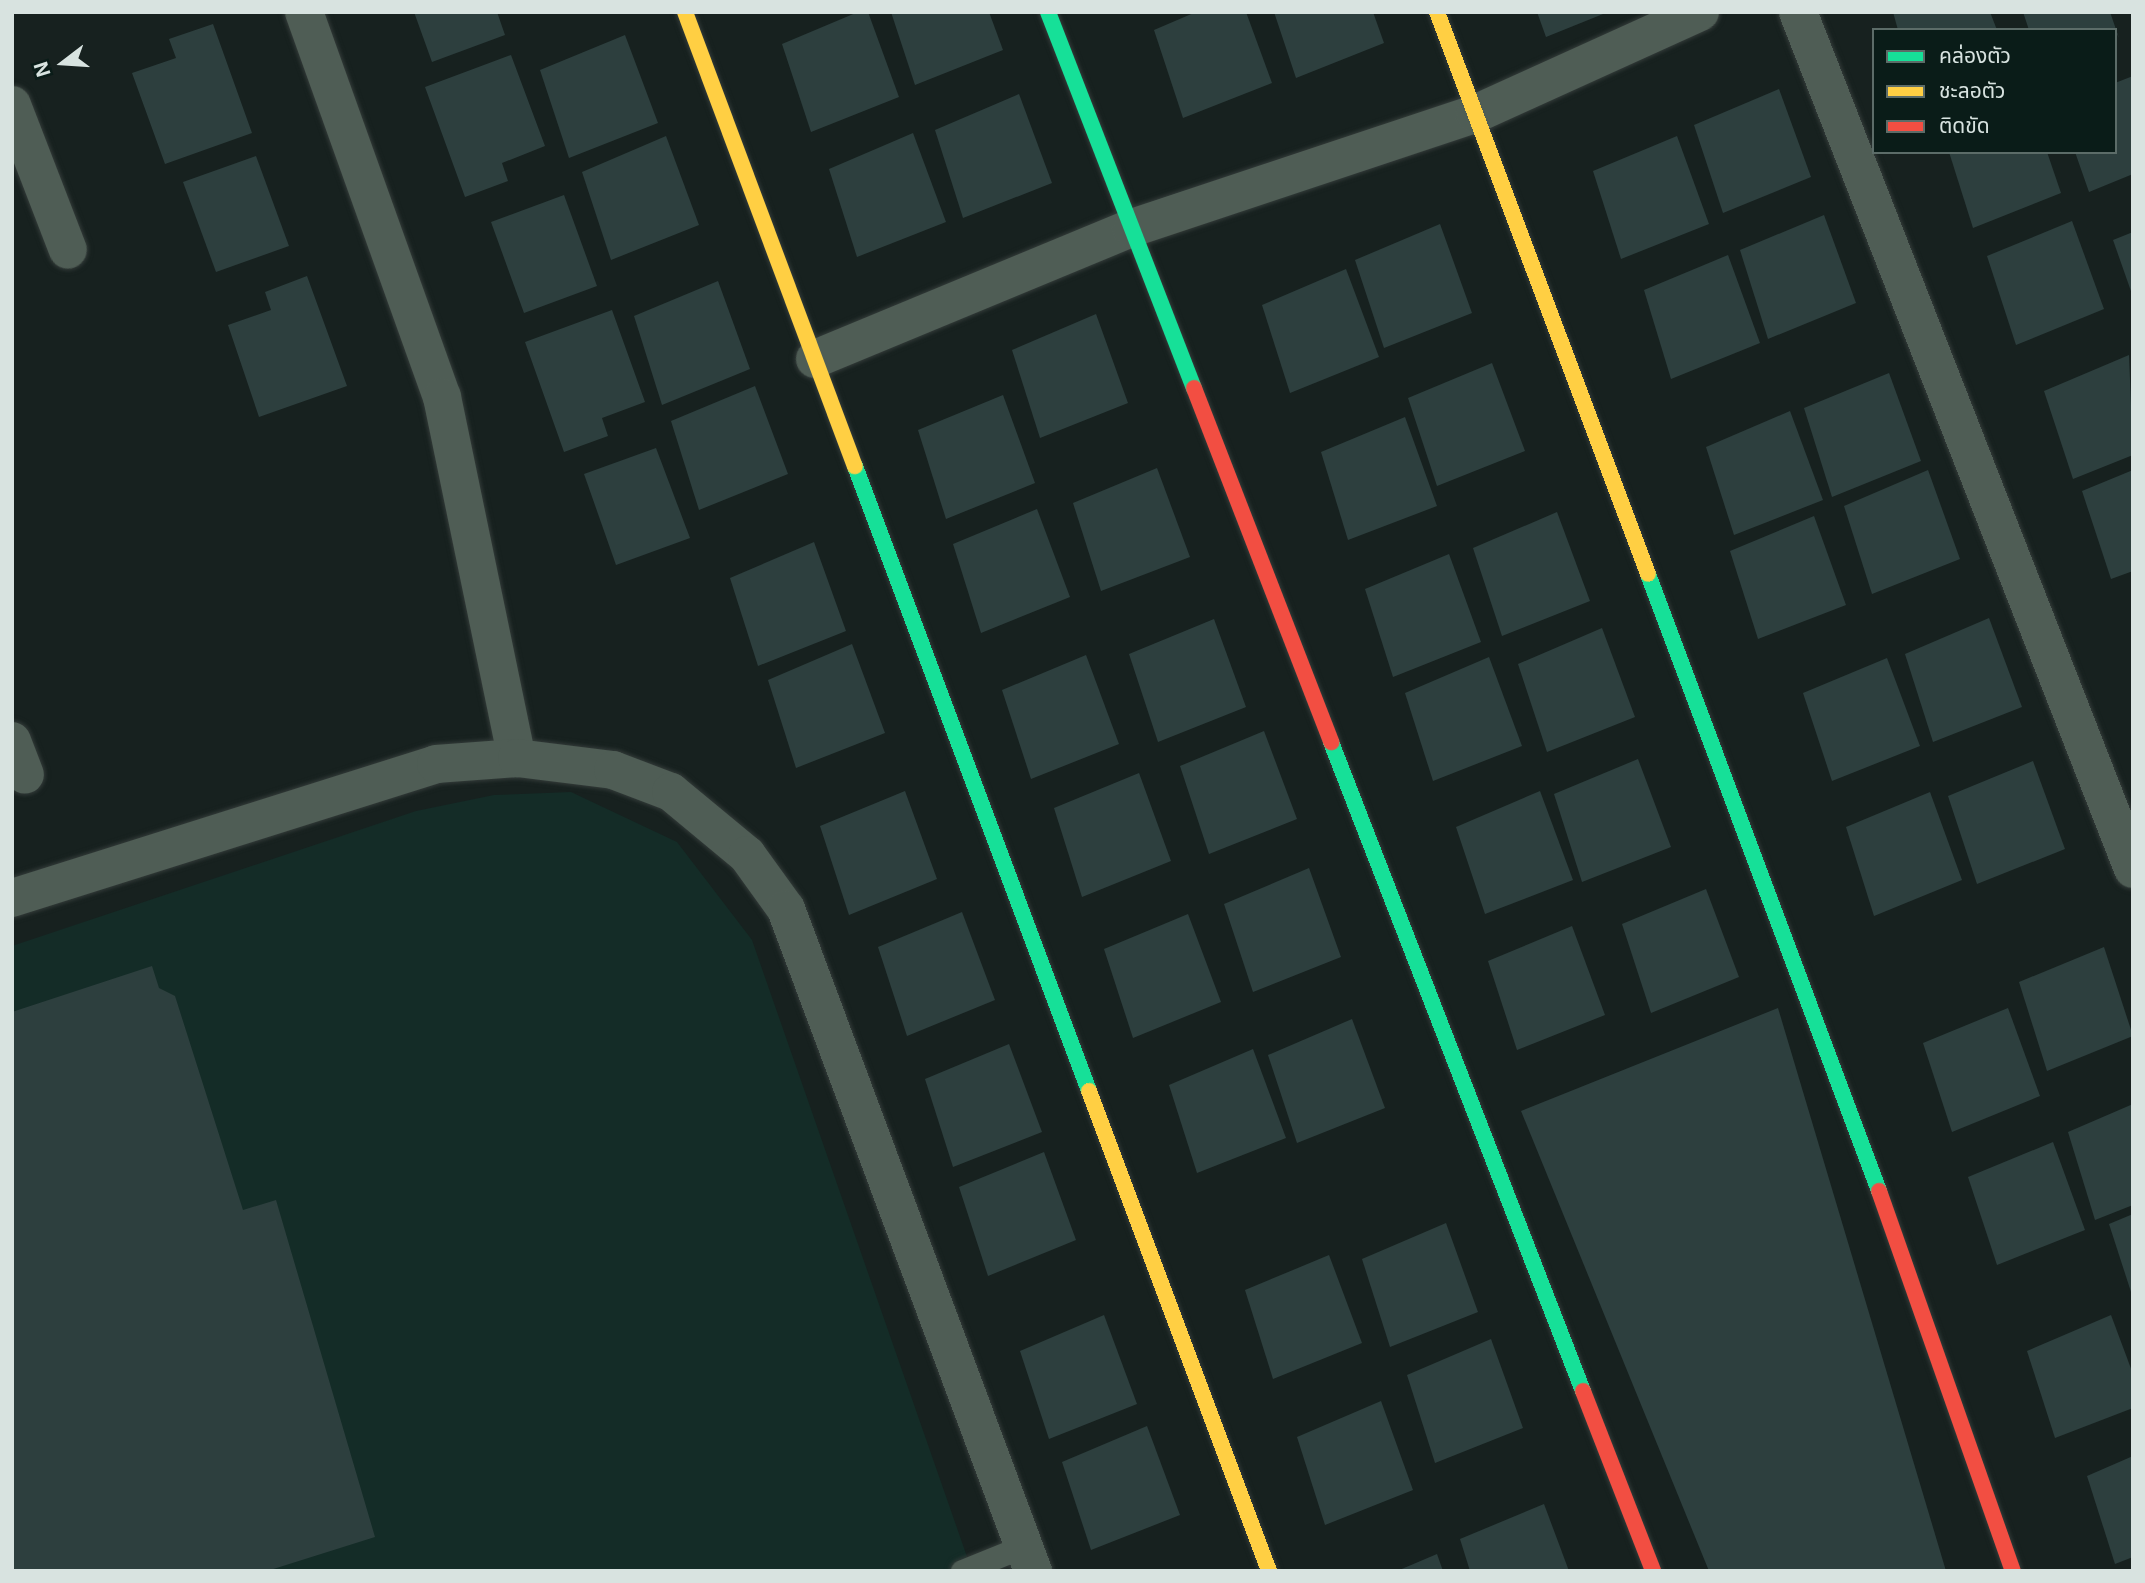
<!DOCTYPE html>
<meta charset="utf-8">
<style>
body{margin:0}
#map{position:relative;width:2145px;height:1583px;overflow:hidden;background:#17211f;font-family:Inter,"Noto Sans Thai",sans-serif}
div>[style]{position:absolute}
.built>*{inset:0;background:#142c27}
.building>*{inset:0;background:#2d3f3e}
.roads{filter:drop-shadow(0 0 2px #333b39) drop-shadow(0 0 2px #333b39)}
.lane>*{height:23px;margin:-11.5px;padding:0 11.5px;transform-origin:11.5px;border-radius:11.5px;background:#4f5d55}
.street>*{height:38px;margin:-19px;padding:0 19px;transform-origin:19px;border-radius:19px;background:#4f5d55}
.fast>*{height:16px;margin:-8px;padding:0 8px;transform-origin:8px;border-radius:8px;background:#16e098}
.slow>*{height:16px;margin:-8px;padding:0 8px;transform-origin:8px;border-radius:8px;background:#ffcf43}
.jam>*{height:16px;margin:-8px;padding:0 8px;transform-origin:8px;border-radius:8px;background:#f24e42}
span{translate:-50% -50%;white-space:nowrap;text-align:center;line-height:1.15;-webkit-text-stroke:6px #0a1c18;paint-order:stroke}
.frame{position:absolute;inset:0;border:14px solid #d8e3e0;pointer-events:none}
.legend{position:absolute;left:1872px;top:28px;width:245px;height:126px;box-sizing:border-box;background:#0a1c18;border:2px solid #5c6c68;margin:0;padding:9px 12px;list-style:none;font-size:21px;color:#d8e3e0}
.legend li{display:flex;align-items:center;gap:14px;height:35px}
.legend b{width:35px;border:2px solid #5c6c68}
.north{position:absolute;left:28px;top:28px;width:70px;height:70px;-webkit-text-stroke:5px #0a1c18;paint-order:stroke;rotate:253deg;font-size:19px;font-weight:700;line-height:28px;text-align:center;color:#d8e3e0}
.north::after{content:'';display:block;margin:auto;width:24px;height:32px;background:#d8e3e0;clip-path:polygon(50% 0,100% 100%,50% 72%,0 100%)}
</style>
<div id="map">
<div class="built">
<div style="clip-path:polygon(571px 792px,677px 842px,752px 940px,972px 1571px,12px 1571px,12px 946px,416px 811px,494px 795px)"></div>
</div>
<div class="building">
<div style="clip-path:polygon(414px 12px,497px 12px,505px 35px,432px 62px)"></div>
<div style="clip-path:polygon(858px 12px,868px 12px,899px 97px,811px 132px,782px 44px)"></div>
<div style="clip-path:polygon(891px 12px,989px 12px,1003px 50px,915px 85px)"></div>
<div style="clip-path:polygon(1196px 12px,1246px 12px,1272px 83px,1183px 118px,1154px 30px)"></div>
<div style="clip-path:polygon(1274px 12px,1373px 12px,1384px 43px,1296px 78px)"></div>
<div style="clip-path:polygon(1537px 12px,1608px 12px,1546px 37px)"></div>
<div style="clip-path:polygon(1893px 12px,1990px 12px,1997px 30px,1898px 30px)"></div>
<div style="clip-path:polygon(2023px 12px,2110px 12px,2119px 38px,2115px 30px,2029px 30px)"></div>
<div style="clip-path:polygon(213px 24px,252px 133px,165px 164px,132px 73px,176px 58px,169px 39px)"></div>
<div style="clip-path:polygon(625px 35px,658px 123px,569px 158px,540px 70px)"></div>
<div style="clip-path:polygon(511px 55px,545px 146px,502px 163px,508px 181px,465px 197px,425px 87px)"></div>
<div style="clip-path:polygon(2133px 76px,2133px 174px,2089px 192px,2075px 152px,2115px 152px,2115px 83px)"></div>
<div style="clip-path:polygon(1779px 89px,1811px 177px,1723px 213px,1694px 125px)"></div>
<div style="clip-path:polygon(1019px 94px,1052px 183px,963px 218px,935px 130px)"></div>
<div style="clip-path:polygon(913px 133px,946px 222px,857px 257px,829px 169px)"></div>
<div style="clip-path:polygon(666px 136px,699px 225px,611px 260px,582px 172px)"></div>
<div style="clip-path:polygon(1677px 136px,1709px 224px,1621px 259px,1593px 171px)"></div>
<div style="clip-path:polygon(1949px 152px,2047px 152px,2061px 193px,1973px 228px)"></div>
<div style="clip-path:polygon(256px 156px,289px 246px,216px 272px,183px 182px)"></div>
<div style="clip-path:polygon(564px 195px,597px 286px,524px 313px,491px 222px)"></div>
<div style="clip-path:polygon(1824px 215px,1856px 303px,1768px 339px,1740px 250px)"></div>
<div style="clip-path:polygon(2072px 221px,2104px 309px,2016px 345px,1987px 256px)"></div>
<div style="clip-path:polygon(1440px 224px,1472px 313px,1384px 348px,1355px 260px)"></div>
<div style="clip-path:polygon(2133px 232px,2133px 294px,2132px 294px,2113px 240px)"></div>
<div style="clip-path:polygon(1728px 255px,1760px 343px,1671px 379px,1644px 290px)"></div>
<div style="clip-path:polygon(1346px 269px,1379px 357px,1290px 393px,1262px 305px)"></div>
<div style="clip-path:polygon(307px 276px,347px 386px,259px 417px,228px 325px,271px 310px,265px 292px)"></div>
<div style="clip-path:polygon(718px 281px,750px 369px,662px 405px,634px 316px)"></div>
<div style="clip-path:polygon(612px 310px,645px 402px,602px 418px,608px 436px,564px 452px,525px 342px)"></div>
<div style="clip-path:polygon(1096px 314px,1128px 403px,1040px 438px,1012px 350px)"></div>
<div style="clip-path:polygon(2129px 355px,2133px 455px,2073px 479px,2044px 391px)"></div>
<div style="clip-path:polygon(1492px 363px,1525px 451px,1437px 486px,1408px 398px)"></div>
<div style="clip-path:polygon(1889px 373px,1921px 461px,1832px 497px,1804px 408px)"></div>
<div style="clip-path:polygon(755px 386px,788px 474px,699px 510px,671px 421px)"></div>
<div style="clip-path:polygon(1003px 395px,1035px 483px,946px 519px,918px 430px)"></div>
<div style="clip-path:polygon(1790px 411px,1823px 500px,1734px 535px,1706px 447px)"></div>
<div style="clip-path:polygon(1405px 417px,1437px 506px,1348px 540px,1321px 452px)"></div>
<div style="clip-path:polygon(656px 448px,690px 538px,616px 565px,584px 474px)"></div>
<div style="clip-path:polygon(1157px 468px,1190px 557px,1101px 591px,1073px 503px)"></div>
<div style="clip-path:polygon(1928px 470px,1960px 559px,1872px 594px,1844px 506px)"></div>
<div style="clip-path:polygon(2133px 470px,2133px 571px,2111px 579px,2082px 491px)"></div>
<div style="clip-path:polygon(1037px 509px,1070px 597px,981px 633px,953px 544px)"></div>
<div style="clip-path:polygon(1557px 512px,1590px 601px,1502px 636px,1473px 548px)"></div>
<div style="clip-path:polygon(1814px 516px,1846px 605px,1758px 639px,1730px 551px)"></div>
<div style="clip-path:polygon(814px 542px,846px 631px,758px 666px,730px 578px)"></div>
<div style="clip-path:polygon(1449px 554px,1481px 642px,1393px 677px,1365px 589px)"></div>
<div style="clip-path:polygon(1989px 618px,2022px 707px,1933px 742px,1905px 654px)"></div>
<div style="clip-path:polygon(1214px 619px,1246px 707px,1158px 742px,1129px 654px)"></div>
<div style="clip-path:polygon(1602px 628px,1635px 717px,1547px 752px,1518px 664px)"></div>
<div style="clip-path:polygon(852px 644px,885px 733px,796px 768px,768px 680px)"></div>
<div style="clip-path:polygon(1086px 655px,1119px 744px,1031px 779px,1002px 690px)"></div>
<div style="clip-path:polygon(1489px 657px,1522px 746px,1433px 781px,1405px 693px)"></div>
<div style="clip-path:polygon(1887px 658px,1920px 746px,1832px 781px,1803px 693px)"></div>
<div style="clip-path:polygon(1264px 731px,1297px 819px,1209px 854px,1180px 766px)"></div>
<div style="clip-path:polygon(1638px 759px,1671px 847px,1582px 882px,1554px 794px)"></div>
<div style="clip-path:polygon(2033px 761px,2065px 849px,1977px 884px,1948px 796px)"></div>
<div style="clip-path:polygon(1139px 773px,1171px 861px,1082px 897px,1054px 808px)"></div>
<div style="clip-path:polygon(905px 791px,937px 879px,849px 915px,820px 826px)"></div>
<div style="clip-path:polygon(1540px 791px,1573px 880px,1485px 914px,1456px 827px)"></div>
<div style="clip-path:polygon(1930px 792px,1962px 880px,1874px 916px,1846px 827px)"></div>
<div style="clip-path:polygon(1309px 868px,1341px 957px,1253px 992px,1224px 904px)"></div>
<div style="clip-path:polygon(1706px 889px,1739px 977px,1651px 1013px,1622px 924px)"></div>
<div style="clip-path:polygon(962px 912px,995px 1000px,907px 1036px,878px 947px)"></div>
<div style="clip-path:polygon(1188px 914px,1221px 1002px,1133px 1038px,1104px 949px)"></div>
<div style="clip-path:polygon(1572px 926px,1605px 1015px,1517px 1050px,1488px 961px)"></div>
<div style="clip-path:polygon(2104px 947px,2133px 1036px,2047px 1071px,2019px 982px)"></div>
<div style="clip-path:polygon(152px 966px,159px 988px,175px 996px,243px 1210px,276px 1200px,375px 1537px,267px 1571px,12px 1571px,12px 1012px)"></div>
<div style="clip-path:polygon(1778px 1008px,1946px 1571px,1709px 1571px,1521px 1111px)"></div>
<div style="clip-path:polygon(2008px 1008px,2040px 1096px,1952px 1132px,1923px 1043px)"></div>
<div style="clip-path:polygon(1352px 1019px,1385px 1108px,1297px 1143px,1268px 1055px)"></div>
<div style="clip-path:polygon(1009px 1044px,1042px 1132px,953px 1167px,925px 1079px)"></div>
<div style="clip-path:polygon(1253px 1049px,1286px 1138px,1197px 1173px,1169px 1085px)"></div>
<div style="clip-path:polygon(2133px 1104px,2133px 1205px,2095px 1220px,2068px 1132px)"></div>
<div style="clip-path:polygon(2053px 1142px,2085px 1230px,1997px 1265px,1968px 1177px)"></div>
<div style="clip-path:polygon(1044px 1152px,1076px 1240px,988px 1276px,959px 1187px)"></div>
<div style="clip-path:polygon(2133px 1214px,2133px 1295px,2132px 1295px,2109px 1224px)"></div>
<div style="clip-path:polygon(1446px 1223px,1478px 1312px,1390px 1347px,1362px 1259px)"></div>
<div style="clip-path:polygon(1329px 1255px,1362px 1343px,1273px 1379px,1245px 1290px)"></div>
<div style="clip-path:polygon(1104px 1315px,1137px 1404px,1049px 1439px,1020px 1351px)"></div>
<div style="clip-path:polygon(2111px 1315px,2133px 1374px,2133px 1408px,2055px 1438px,2027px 1351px)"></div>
<div style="clip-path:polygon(1491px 1339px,1523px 1428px,1435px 1463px,1407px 1375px)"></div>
<div style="clip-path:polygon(1381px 1401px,1413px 1490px,1325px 1525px,1297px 1437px)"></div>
<div style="clip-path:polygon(1147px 1426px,1180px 1515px,1091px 1550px,1062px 1462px)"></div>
<div style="clip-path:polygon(2133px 1456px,2133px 1557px,2115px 1564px,2087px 1476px)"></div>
<div style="clip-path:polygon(1544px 1504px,1569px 1571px,1470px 1571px,1460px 1539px)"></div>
<div style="clip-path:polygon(1437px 1554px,1443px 1571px,1397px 1571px)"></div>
</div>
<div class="roads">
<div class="lane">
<div style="left:962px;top:1571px;width:67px;rotate:-22deg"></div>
</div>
<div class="street">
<div style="left:304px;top:12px;width:409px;rotate:70.3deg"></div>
<div style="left:442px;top:397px;width:369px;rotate:78.3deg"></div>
<div style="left:1798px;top:12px;width:920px;rotate:68.65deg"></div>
<div style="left:12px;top:105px;width:155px;rotate:68.9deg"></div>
<div style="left:815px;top:359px;width:343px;rotate:-22.5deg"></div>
<div style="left:1132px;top:228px;width:361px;rotate:-18.4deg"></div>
<div style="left:1475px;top:114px;width:247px;rotate:-24.4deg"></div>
<div style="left:12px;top:741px;width:36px;rotate:69deg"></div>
<div style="left:12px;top:898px;width:445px;rotate:-17.5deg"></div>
<div style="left:436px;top:764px;width:81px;rotate:-4.2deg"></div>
<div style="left:517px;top:758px;width:97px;rotate:7.1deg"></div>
<div style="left:613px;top:770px;width:62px;rotate:20.8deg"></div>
<div style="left:671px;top:792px;width:99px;rotate:39.7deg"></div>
<div style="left:747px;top:855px;width:67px;rotate:54.2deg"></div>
<div style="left:786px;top:909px;width:707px;rotate:69.54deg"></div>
</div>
<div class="fast">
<div style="left:1048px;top:12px;width:403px;rotate:68.8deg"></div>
<div style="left:855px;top:466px;width:667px;rotate:69.47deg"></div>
<div style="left:1648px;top:574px;width:659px;rotate:69.47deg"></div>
<div style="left:1331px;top:742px;width:696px;rotate:68.78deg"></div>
</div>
<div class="slow">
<div style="left:685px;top:12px;width:485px;rotate:69.5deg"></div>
<div style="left:1437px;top:12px;width:600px;rotate:69.42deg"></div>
<div style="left:1089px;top:1091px;width:513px;rotate:69.44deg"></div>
</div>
<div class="jam">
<div style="left:1194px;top:388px;width:380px;rotate:68.8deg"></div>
<div style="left:1879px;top:1191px;width:403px;rotate:70.6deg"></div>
<div style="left:1583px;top:1391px;width:193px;rotate:68.7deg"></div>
</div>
</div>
<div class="frame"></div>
<ul class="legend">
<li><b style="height:9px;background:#16e098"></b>คล่องตัว</li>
<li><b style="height:9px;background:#ffcf43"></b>ชะลอตัว</li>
<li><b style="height:9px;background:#f24e42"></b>ติดขัด</li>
</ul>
<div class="north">N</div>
</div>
